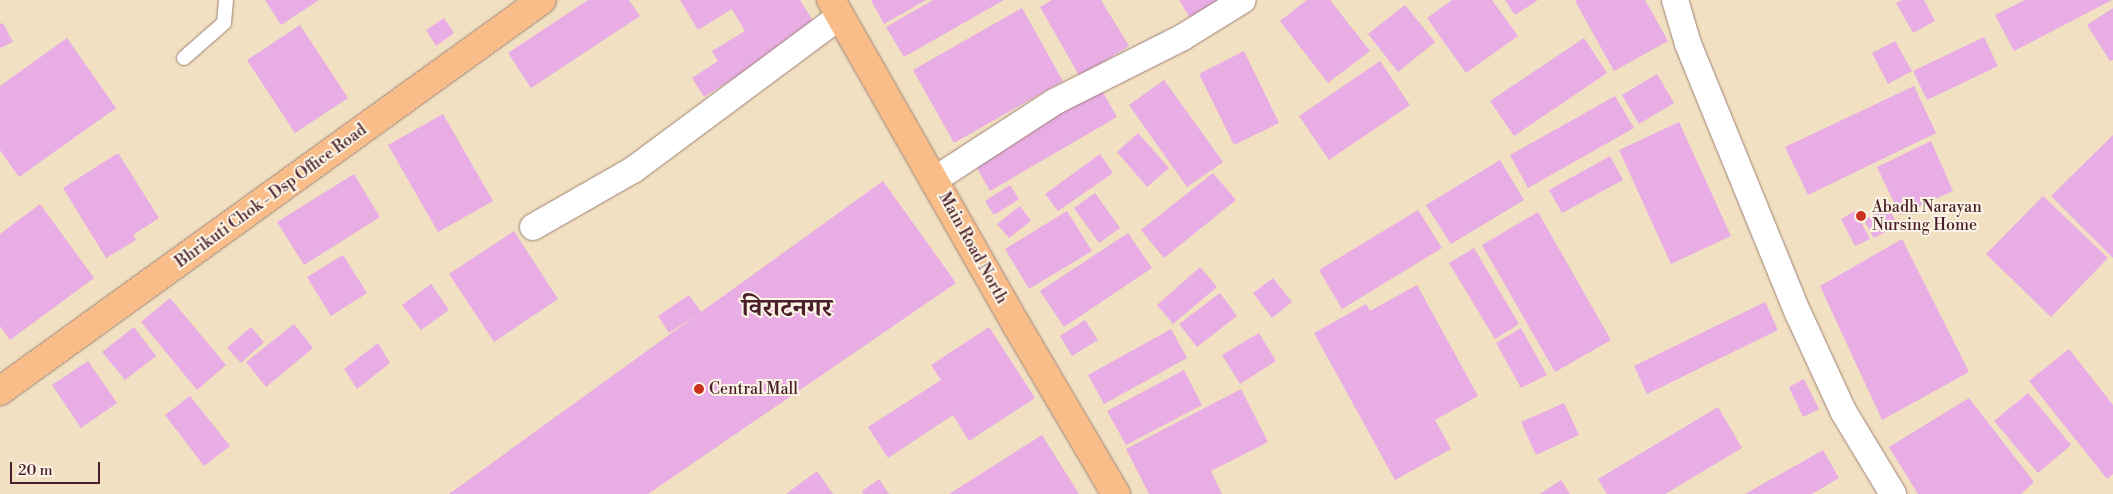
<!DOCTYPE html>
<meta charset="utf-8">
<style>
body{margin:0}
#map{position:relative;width:2113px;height:494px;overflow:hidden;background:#f1e0c1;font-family:"Libre Bodoni","Noto Serif Devanagari",serif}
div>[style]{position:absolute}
.building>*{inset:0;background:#e8ade4}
.roads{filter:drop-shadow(0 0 1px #9e8076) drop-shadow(0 0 1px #9e8076)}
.service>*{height:14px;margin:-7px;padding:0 7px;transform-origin:7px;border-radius:7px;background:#fff}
.minor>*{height:26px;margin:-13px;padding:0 13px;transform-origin:13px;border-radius:13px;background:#fff}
.primary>*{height:28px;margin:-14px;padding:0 14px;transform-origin:14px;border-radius:14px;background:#f8bd88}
.dots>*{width:14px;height:14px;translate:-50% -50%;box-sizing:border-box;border:2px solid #fcf5e5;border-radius:50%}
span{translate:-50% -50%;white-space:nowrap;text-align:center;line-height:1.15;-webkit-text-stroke:4px #fcf5e5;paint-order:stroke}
.street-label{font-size:16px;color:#4a1f2b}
.poi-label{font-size:16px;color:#4a1f2b}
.left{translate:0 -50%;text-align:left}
.town-label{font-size:26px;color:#4a1f2b;font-weight:700}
.scale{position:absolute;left:10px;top:462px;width:90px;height:22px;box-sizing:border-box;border:2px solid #4a1f2b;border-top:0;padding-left:6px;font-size:15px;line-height:18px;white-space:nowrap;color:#4a1f2b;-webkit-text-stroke:4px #fcf5e5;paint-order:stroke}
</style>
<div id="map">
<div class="building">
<div style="clip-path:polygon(265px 0,319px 0,281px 25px)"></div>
<div style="clip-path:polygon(588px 0,629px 0,640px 16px,531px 88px,508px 53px)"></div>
<div style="clip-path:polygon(680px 0,800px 0,817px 27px,704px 97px,692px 78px,718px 61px,712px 51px,745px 31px,732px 9px,698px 30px)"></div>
<div style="clip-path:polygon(871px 0,926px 0,884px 24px)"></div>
<div style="clip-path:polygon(933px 0,1004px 0,904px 57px,886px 27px)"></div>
<div style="clip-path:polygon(1052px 0,1101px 0,1129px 46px,1080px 77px,1040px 7px)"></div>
<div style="clip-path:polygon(1179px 0,1220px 0,1190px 18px)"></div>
<div style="clip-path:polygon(1307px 0,1330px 0,1370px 51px,1328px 83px,1280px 21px)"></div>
<div style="clip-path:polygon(1452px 0,1492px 0,1518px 36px,1466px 73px,1427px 18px)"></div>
<div style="clip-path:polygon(1505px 0,1538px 0,1515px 15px)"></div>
<div style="clip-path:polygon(1577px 0,1645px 0,1668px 41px,1614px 71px,1575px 1px)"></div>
<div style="clip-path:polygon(1902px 0,1924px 0,1935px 21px,1913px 33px,1896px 3px)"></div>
<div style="clip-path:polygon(2025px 0,2112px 0,2014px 51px,1995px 15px)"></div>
<div style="clip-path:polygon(1405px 5px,1435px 42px,1398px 72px,1368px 34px)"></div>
<div style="clip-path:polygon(1022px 8px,1063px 81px,954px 143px,913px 70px)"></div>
<div style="clip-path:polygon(2113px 8px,2113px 60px,2110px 61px,2087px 25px)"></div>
<div style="clip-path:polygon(444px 18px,454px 33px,436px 46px,426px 30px)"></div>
<div style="clip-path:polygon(3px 23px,13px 42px,0 48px,0 24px)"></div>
<div style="clip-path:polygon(300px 25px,348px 98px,295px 133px,247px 60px)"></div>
<div style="clip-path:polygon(1984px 37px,1998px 66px,1927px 100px,1913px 71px)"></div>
<div style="clip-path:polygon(67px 38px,116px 108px,19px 177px,0 150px,0 86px)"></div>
<div style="clip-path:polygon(1584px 38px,1607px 73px,1514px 136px,1490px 101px)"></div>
<div style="clip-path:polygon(1895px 41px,1912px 71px,1888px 84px,1872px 53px)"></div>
<div style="clip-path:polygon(1244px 51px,1279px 123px,1234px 145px,1199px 74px)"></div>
<div style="clip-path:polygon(1380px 61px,1410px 105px,1329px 160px,1299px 116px)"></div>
<div style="clip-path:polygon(1657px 74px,1674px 103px,1639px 124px,1622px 95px)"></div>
<div style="clip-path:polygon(1164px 80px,1223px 162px,1187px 187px,1129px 105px)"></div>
<div style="clip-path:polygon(1914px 86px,1936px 133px,1808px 195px,1785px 147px)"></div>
<div style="clip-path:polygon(1101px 89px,1117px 117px,990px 191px,974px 163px)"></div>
<div style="clip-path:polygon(1615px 96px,1634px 128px,1528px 188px,1510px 155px)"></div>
<div style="clip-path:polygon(443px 114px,493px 201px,438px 232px,388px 145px)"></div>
<div style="clip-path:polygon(1679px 122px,1731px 236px,1671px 264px,1619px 150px)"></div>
<div style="clip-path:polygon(1138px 133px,1169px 168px,1147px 187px,1117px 152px)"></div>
<div style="clip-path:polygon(2113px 135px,2113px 258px,2051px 196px)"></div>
<div style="clip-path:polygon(1931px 141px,1953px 191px,1900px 215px,1877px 167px)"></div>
<div style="clip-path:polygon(118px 153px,159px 218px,133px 235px,136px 240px,106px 258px,63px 188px)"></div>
<div style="clip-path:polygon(1100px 154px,1113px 173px,1058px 211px,1045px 194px)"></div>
<div style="clip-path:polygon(1610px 156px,1623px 180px,1562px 213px,1549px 190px)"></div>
<div style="clip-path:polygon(1500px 160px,1524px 200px,1451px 244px,1426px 205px)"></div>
<div style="clip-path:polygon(1213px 173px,1236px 200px,1164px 258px,1141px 230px)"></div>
<div style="clip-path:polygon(354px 174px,380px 217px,304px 265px,277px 222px)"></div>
<div style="clip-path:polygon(883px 181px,956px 283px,648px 494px,449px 494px,698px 314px,669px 333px,658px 316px,689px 295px,701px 312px)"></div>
<div style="clip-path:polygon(1010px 185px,1019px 199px,994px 215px,985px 201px)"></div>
<div style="clip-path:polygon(1095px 193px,1120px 228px,1099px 243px,1074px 208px)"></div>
<div style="clip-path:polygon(2043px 196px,2108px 258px,2051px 317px,1986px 254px)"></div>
<div style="clip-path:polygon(40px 204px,94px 278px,10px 340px,0 326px,0 234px)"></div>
<div style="clip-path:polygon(1020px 206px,1031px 221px,1009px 238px,997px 224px)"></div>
<div style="clip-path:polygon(1888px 207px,1898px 225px,1874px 238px,1864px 220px)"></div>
<div style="clip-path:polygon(1418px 210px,1442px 248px,1342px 309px,1319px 270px)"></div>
<div style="clip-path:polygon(1067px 211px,1092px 251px,1029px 289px,1005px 249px)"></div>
<div style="clip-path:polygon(1855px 211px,1870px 239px,1855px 246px,1841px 219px)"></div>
<div style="clip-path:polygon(1538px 212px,1611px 340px,1555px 372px,1482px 245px)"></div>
<div style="clip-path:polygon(514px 231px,558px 299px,494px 342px,449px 274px)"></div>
<div style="clip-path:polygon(1128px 233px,1152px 268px,1064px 327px,1040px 291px)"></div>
<div style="clip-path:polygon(1902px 239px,1969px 372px,1882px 420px,1820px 286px)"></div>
<div style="clip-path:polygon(1474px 248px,1519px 324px,1495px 339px,1449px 263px)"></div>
<div style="clip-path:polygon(343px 255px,367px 293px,331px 316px,307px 277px)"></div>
<div style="clip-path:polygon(1200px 267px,1217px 287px,1173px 324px,1157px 305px)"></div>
<div style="clip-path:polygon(1273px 278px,1292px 302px,1272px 318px,1253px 293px)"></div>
<div style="clip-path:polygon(431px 284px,449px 310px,421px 330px,402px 305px)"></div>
<div style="clip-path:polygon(1417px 285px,1478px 396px,1435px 420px,1451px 449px,1395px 480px,1314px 333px,1366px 304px,1370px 311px)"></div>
<div style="clip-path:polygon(1220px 293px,1237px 316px,1197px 347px,1179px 324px)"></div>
<div style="clip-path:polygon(170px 298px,226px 365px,197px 390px,141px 322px)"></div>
<div style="clip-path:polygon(1765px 302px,1778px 330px,1647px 394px,1634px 366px)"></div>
<div style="clip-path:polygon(1085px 320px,1098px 340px,1072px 356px,1060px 336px)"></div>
<div style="clip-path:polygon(294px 324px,313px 348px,266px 387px,246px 362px)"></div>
<div style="clip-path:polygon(134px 327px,156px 356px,125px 380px,102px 352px)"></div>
<div style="clip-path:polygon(251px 327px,264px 342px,241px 363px,227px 348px)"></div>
<div style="clip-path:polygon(989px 327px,1035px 398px,969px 441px,953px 415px,888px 458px,868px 427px,941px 380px,931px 365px)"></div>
<div style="clip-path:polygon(1521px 328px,1547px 375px,1521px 388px,1496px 343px)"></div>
<div style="clip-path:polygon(1171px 329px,1187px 358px,1104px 404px,1088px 375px)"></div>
<div style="clip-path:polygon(1259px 333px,1276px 361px,1240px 384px,1222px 355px)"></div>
<div style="clip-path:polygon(378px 343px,390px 363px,357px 389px,344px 369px)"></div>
<div style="clip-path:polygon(2069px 349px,2113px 405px,2113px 474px,2107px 479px,2029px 381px)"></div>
<div style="clip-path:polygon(88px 361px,117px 403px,81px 428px,52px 385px)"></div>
<div style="clip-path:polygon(1184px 370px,1202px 405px,1126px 445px,1107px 411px)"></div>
<div style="clip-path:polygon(1804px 379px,1819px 409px,1803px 417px,1789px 387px)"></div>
<div style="clip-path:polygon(1241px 389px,1268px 442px,1211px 471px,1222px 494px,1149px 494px,1126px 449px)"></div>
<div style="clip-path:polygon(2028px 393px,2071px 445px,2038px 473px,1994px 421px)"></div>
<div style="clip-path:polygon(190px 396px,230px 446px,204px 466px,165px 415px)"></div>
<div style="clip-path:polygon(1969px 398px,2034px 482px,2021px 494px,1918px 494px,1889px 447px)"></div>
<div style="clip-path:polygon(1564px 403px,1579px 435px,1536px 455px,1521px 422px)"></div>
<div style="clip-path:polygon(1718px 407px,1742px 448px,1665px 494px,1607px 494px,1598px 479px)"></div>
<div style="clip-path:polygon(1042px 435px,1079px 494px,949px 494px)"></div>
<div style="clip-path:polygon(1823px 450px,1839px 478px,1812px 494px,1745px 494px)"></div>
<div style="clip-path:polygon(817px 471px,833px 494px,786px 494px)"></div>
<div style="clip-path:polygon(879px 479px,889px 494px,864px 494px,862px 491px)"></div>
<div style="clip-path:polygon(1561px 480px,1570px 494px,1540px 494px)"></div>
</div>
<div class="roads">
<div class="service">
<div style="left:184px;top:58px;width:53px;rotate:-41.2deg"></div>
<div style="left:224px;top:23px;width:23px;rotate:-85deg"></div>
</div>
<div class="minor">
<div style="left:1675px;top:0;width:46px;rotate:73.5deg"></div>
<div style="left:1688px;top:44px;width:291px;rotate:67.8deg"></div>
<div style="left:1798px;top:313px;width:108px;rotate:65.3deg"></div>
<div style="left:1843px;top:411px;width:97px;rotate:58.9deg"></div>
<div style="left:934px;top:180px;width:143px;rotate:-33deg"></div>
<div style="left:1054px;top:102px;width:144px;rotate:-26.7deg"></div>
<div style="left:1183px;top:37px;width:70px;rotate:-31.7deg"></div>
<div style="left:533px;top:227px;width:115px;rotate:-29.7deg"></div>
<div style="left:633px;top:170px;width:258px;rotate:-36.6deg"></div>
</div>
<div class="primary">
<div style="left:831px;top:0;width:375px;rotate:60.3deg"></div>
<div style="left:1017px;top:326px;width:195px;rotate:59.5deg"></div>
<div style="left:0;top:391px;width:668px;rotate:-35.81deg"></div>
</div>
</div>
<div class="dots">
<div style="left:1861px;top:216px;background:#c8321e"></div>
<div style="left:699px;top:389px;background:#c8321e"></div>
</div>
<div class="street-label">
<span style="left:271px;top:196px;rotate:-36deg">Bhrikuti Chok - Dsp Office Road</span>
<span style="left:973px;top:248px;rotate:61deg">Main Road North</span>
</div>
<div class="poi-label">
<span class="left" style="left:1872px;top:216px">Abadh Narayan<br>Nursing Home</span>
<span class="left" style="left:709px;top:389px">Central Mall</span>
</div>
<div class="town-label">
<span style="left:787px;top:309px">विराटनगर</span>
</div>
<div class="scale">20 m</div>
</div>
